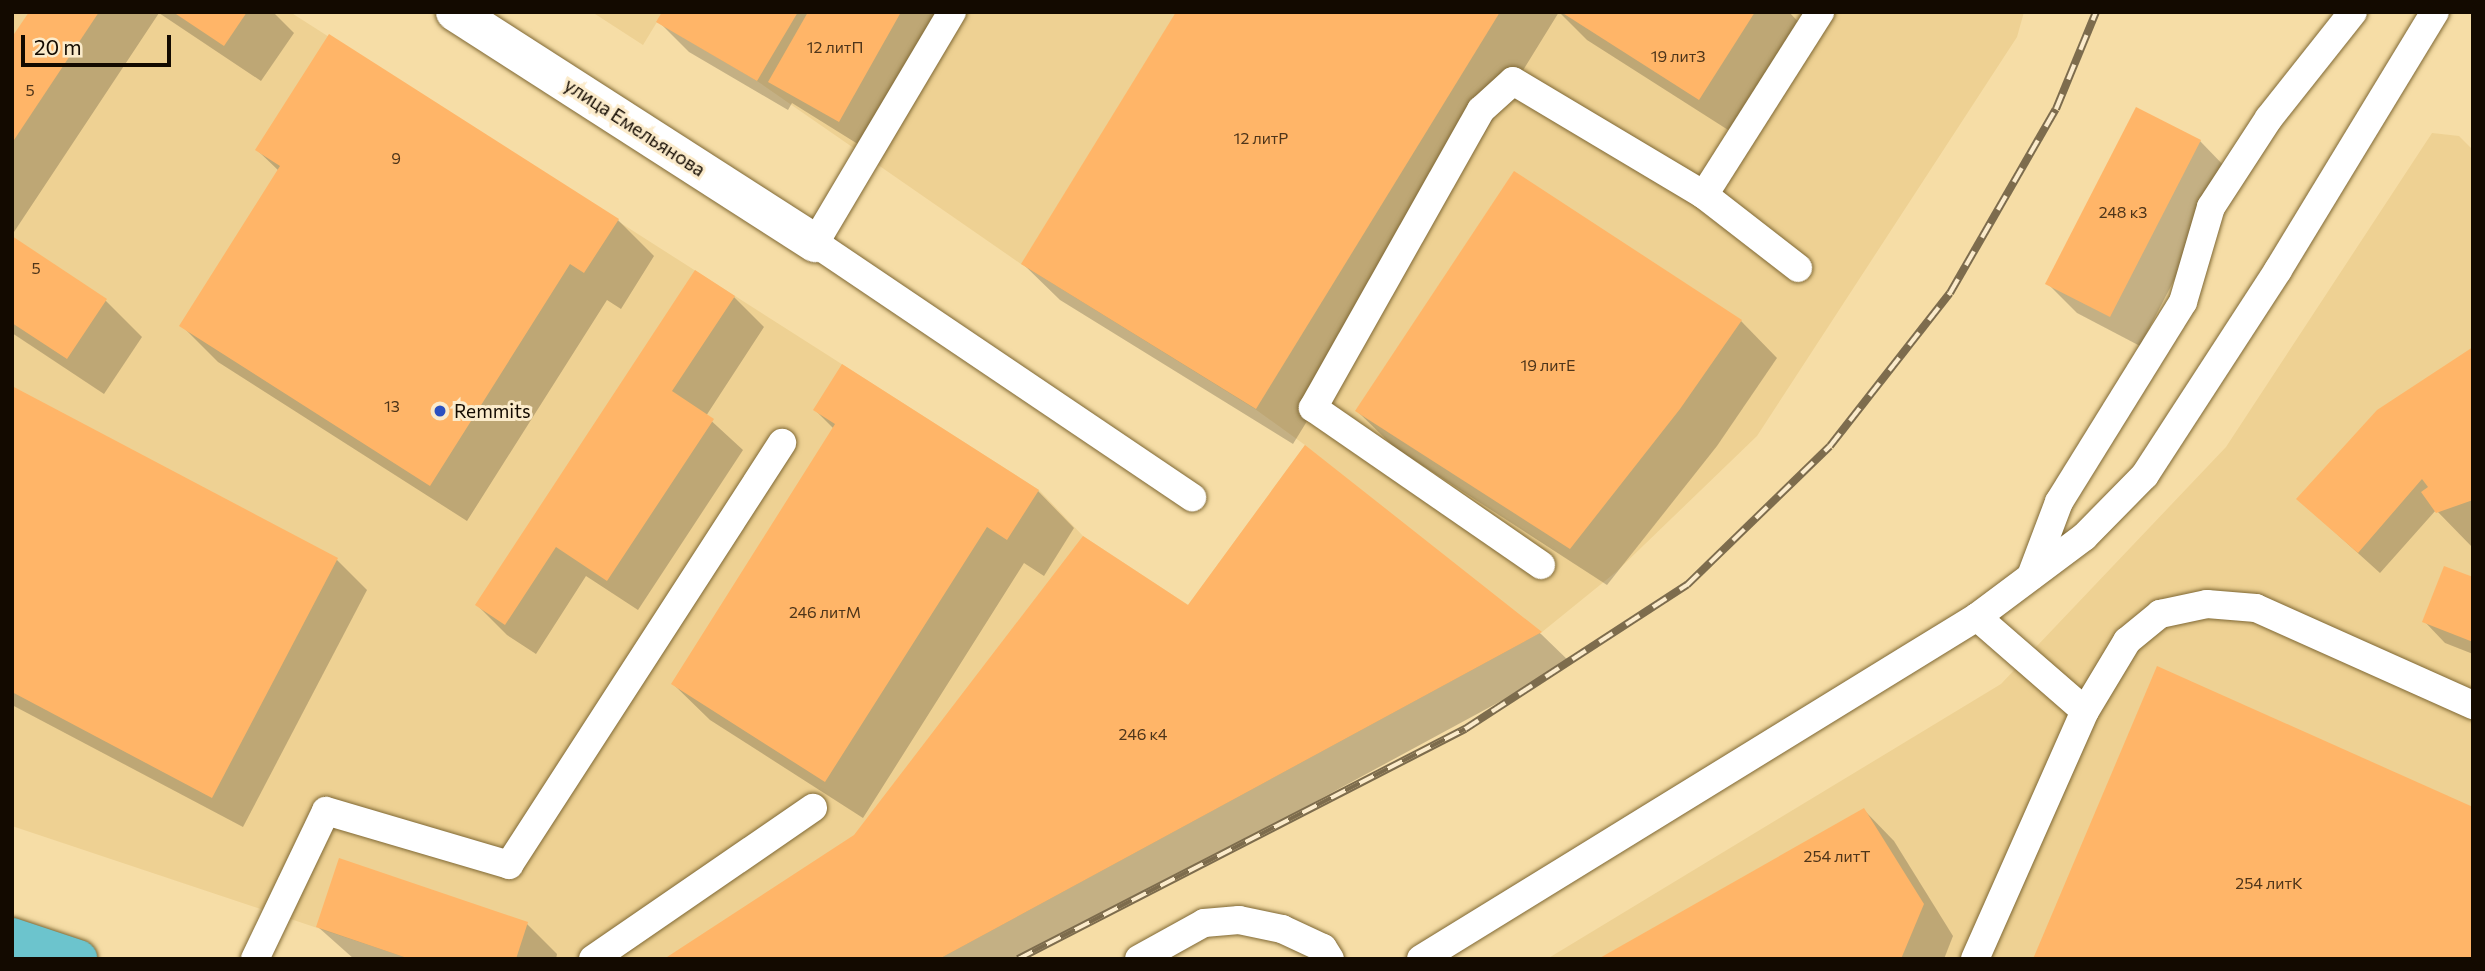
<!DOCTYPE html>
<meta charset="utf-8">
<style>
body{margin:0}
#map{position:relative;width:2485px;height:971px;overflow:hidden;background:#f6dda6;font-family:Commissioner,sans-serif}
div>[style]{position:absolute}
.built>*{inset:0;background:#eed193}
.shadow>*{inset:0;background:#0003}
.building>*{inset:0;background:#ffb568}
.roads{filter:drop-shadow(0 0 2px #7f6834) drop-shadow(0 0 2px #7f6834)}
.lane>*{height:28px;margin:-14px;padding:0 14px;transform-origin:14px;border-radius:14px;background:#fff}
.street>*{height:38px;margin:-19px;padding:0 19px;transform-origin:19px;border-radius:19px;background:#fff}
.primary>*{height:38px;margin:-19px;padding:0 19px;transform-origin:19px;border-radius:19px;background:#6cc4cd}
.rail>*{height:8px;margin-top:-4px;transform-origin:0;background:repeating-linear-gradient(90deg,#fbebcb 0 16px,#7d6c4d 0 32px);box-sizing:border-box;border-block:2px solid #7d6c4d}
.dots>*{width:19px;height:19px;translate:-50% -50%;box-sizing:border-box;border:4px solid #fbebcb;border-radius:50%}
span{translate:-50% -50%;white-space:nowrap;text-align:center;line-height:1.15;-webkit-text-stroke:6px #fbebcb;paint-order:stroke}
.number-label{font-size:16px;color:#4e351a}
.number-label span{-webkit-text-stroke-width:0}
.street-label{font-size:19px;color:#130a00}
.poi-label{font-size:19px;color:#130a00}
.left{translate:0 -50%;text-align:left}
.frame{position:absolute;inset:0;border:14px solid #130a00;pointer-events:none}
.scale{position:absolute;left:21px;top:35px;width:150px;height:32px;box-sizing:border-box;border:4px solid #130a00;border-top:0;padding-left:9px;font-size:21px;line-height:24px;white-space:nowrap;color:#130a00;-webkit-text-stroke:5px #fbebcb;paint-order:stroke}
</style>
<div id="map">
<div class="built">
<div style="clip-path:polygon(12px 12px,290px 12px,1039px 490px,1083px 536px,1188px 605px,1305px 445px,1255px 409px,1021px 264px,757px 81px,657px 22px,643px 45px,592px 12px,2024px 12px,2017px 37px,1757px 436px,1616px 572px,1542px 632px,939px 959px,410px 959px,12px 826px)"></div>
<div style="clip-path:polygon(2432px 133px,2459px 136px,2473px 150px,2473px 959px,1547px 959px,2001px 684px,2226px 447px)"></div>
</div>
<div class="shadow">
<div style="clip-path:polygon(31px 12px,273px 12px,294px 33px,261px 81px,159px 13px,12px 235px,12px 41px)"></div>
<div style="clip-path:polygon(664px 12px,949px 12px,869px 151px,792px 103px,788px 110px,689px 52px,659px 22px)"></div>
<div style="clip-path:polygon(1178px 12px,1789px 12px,1804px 28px,1736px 135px,1587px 40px,1559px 12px,1293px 444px,1060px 300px,1023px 264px)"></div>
<div style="clip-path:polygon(2200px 141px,2230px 172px,2140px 346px,2077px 313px,2047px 283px)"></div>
<div style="clip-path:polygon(257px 150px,618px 220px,654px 256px,621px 309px,607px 300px,467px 521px,218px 362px,181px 325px,279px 171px)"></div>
<div style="clip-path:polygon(12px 239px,105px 300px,142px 337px,104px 394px,12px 333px)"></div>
<div style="clip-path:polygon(734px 297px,764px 327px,706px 416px,743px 450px,638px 610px,586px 576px,536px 654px,507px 635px,477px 605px)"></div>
<div style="clip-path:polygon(1741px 321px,1777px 358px,1717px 446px,1607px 585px,1394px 447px,1357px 411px)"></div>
<div style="clip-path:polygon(2473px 349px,2473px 548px,2436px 510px,2380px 573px,2298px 499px)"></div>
<div style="clip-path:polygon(12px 388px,337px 560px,367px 590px,243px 827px,12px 705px)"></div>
<div style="clip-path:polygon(815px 410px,1038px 491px,1074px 528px,1044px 576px,1024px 563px,863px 818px,710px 720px,673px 684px,834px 429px)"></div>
<div style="clip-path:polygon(1306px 447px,1541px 634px,1571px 663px,1025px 959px,667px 959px,855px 837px,1188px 607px)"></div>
<div style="clip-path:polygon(2473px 579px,2473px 654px,2445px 643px,2424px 621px)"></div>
<div style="clip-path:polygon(1864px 810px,1894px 841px,1953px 936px,1944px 959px,1601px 959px)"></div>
<div style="clip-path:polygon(527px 924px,557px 954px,556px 959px,354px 959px,318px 927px)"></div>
</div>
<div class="building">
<div style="clip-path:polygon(29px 12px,99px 12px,12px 143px,12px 37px)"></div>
<div style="clip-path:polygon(173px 12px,247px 12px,224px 46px)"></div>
<div style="clip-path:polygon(662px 12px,798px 12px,757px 81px,656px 22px)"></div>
<div style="clip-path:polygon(808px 12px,901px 12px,839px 122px,768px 82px)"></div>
<div style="clip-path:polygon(1176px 12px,1500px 12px,1256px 409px,1021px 264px)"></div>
<div style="clip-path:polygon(1561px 12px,1755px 12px,1699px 100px)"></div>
<div style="clip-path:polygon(329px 34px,619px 219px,584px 273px,570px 264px,430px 486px,179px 326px,280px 166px,255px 150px)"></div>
<div style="clip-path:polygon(2136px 107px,2201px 140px,2110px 317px,2045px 284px)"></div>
<div style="clip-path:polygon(1514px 171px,1742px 320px,1680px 409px,1570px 549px,1355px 411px)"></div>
<div style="clip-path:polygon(12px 236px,107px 299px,67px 359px,12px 323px)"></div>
<div style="clip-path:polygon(695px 270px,735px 296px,672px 391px,714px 419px,607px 581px,556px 547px,505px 625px,475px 605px)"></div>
<div style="clip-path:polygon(2473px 347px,2473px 500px,2436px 513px,2421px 492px,2428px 487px,2422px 479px,2358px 553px,2296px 499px,2377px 410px)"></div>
<div style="clip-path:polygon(842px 364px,1039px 490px,1007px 540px,987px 527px,825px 782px,671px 684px,835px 424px,813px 410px)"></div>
<div style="clip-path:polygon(12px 386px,338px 558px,212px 798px,12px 692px)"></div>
<div style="clip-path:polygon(1305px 445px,1542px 632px,939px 959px,664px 959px,854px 835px,1083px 536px,1188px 605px)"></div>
<div style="clip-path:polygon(2444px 566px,2473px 577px,2473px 642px,2422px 622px)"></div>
<div style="clip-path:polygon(2157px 666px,2473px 807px,2473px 959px,2033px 959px)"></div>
<div style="clip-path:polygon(1864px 808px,1924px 904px,1901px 959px,1598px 959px)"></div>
<div style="clip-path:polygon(339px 858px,528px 922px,516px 959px,410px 959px,316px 927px)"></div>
</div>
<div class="roads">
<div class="lane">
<div style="left:952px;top:12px;width:269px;rotate:120.7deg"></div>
<div style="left:815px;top:243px;width:455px;rotate:34deg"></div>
<div style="left:1704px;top:195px;width:217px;rotate:-57.6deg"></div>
<div style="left:1541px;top:565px;width:277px;rotate:-145.4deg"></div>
<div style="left:1313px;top:408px;width:342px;rotate:-60.6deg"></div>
<div style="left:1481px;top:110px;width:43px;rotate:-42.2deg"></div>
<div style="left:1513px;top:81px;width:222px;rotate:30.8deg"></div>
<div style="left:1704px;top:195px;width:119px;rotate:37.8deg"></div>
<div style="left:2031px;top:576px;width:79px;rotate:-69.3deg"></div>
<div style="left:2059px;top:502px;width:235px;rotate:-58.2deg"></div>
<div style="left:2183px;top:302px;width:99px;rotate:-73.6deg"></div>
<div style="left:2211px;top:207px;width:106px;rotate:-56.9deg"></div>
<div style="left:2269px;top:118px;width:135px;rotate:-51.6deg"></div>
<div style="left:1977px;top:617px;width:143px;rotate:41deg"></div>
<div style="left:255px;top:959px;width:164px;rotate:-64.4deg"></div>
<div style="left:326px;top:811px;width:191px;rotate:16.4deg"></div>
<div style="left:509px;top:865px;width:503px;rotate:-57.1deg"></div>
<div style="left:593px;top:959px;width:267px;rotate:-34.5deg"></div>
<div style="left:1139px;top:959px;width:74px;rotate:-29deg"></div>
<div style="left:1204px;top:923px;width:35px;rotate:-5deg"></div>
<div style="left:1239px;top:920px;width:44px;rotate:11.8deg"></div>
<div style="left:1282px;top:929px;width:45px;rotate:24.9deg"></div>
<div style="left:1323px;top:948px;width:13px;rotate:58deg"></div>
<div style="left:1421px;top:959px;width:653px;rotate:-31.6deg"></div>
<div style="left:1977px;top:617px;width:134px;rotate:-36.8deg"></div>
<div style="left:2084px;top:537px;width:87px;rotate:-45.5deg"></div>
<div style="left:2145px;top:475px;width:244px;rotate:-57deg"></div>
<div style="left:2278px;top:270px;width:302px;rotate:-58.7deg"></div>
<div style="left:1975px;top:959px;width:271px;rotate:-66.1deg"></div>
<div style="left:2085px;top:711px;width:82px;rotate:-59deg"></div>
<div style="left:2127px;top:641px;width:43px;rotate:-39.3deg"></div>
<div style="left:2160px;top:614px;width:48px;rotate:-12deg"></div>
<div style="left:2207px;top:604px;width:49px;rotate:4.7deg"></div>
<div style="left:2256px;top:608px;width:238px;rotate:24.1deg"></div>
</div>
<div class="street">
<div style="left:455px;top:12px;width:428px;rotate:32.7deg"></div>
</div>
<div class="primary">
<div style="left:12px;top:937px;width:70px;rotate:18.4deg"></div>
</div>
</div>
<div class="rail">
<div style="left:1018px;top:959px;width:503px;rotate:-27.23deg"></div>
<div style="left:1465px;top:729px;width:265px;rotate:-33deg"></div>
<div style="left:1687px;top:585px;width:199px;rotate:-44.2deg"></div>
<div style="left:1830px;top:446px;width:194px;rotate:-51.9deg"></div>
<div style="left:1950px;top:293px;width:212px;rotate:-60.1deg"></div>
<div style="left:2056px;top:109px;width:105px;rotate:-67.6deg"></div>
</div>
<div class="dots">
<div style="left:440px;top:411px;background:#2c51c0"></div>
</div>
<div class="number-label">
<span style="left:835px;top:47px">12 литП</span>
<span style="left:1678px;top:56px">19 литЗ</span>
<span style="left:30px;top:90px">5</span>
<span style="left:1261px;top:138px">12 литР</span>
<span style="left:396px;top:158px">9</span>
<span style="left:2123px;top:212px">248 к3</span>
<span style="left:36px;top:268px">5</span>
<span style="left:1548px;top:365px">19 литЕ</span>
<span style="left:392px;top:406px">13</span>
<span style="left:825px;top:612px">246 литМ</span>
<span style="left:1143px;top:734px">246 к4</span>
<span style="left:1837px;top:856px">254 литТ</span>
<span style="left:2269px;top:883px">254 литК</span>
</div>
<div class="street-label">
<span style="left:635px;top:127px;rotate:33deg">улица Емельянова</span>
</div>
<div class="poi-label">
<span class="left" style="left:454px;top:411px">Remmits</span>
</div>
<div class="frame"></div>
<div class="scale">20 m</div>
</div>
